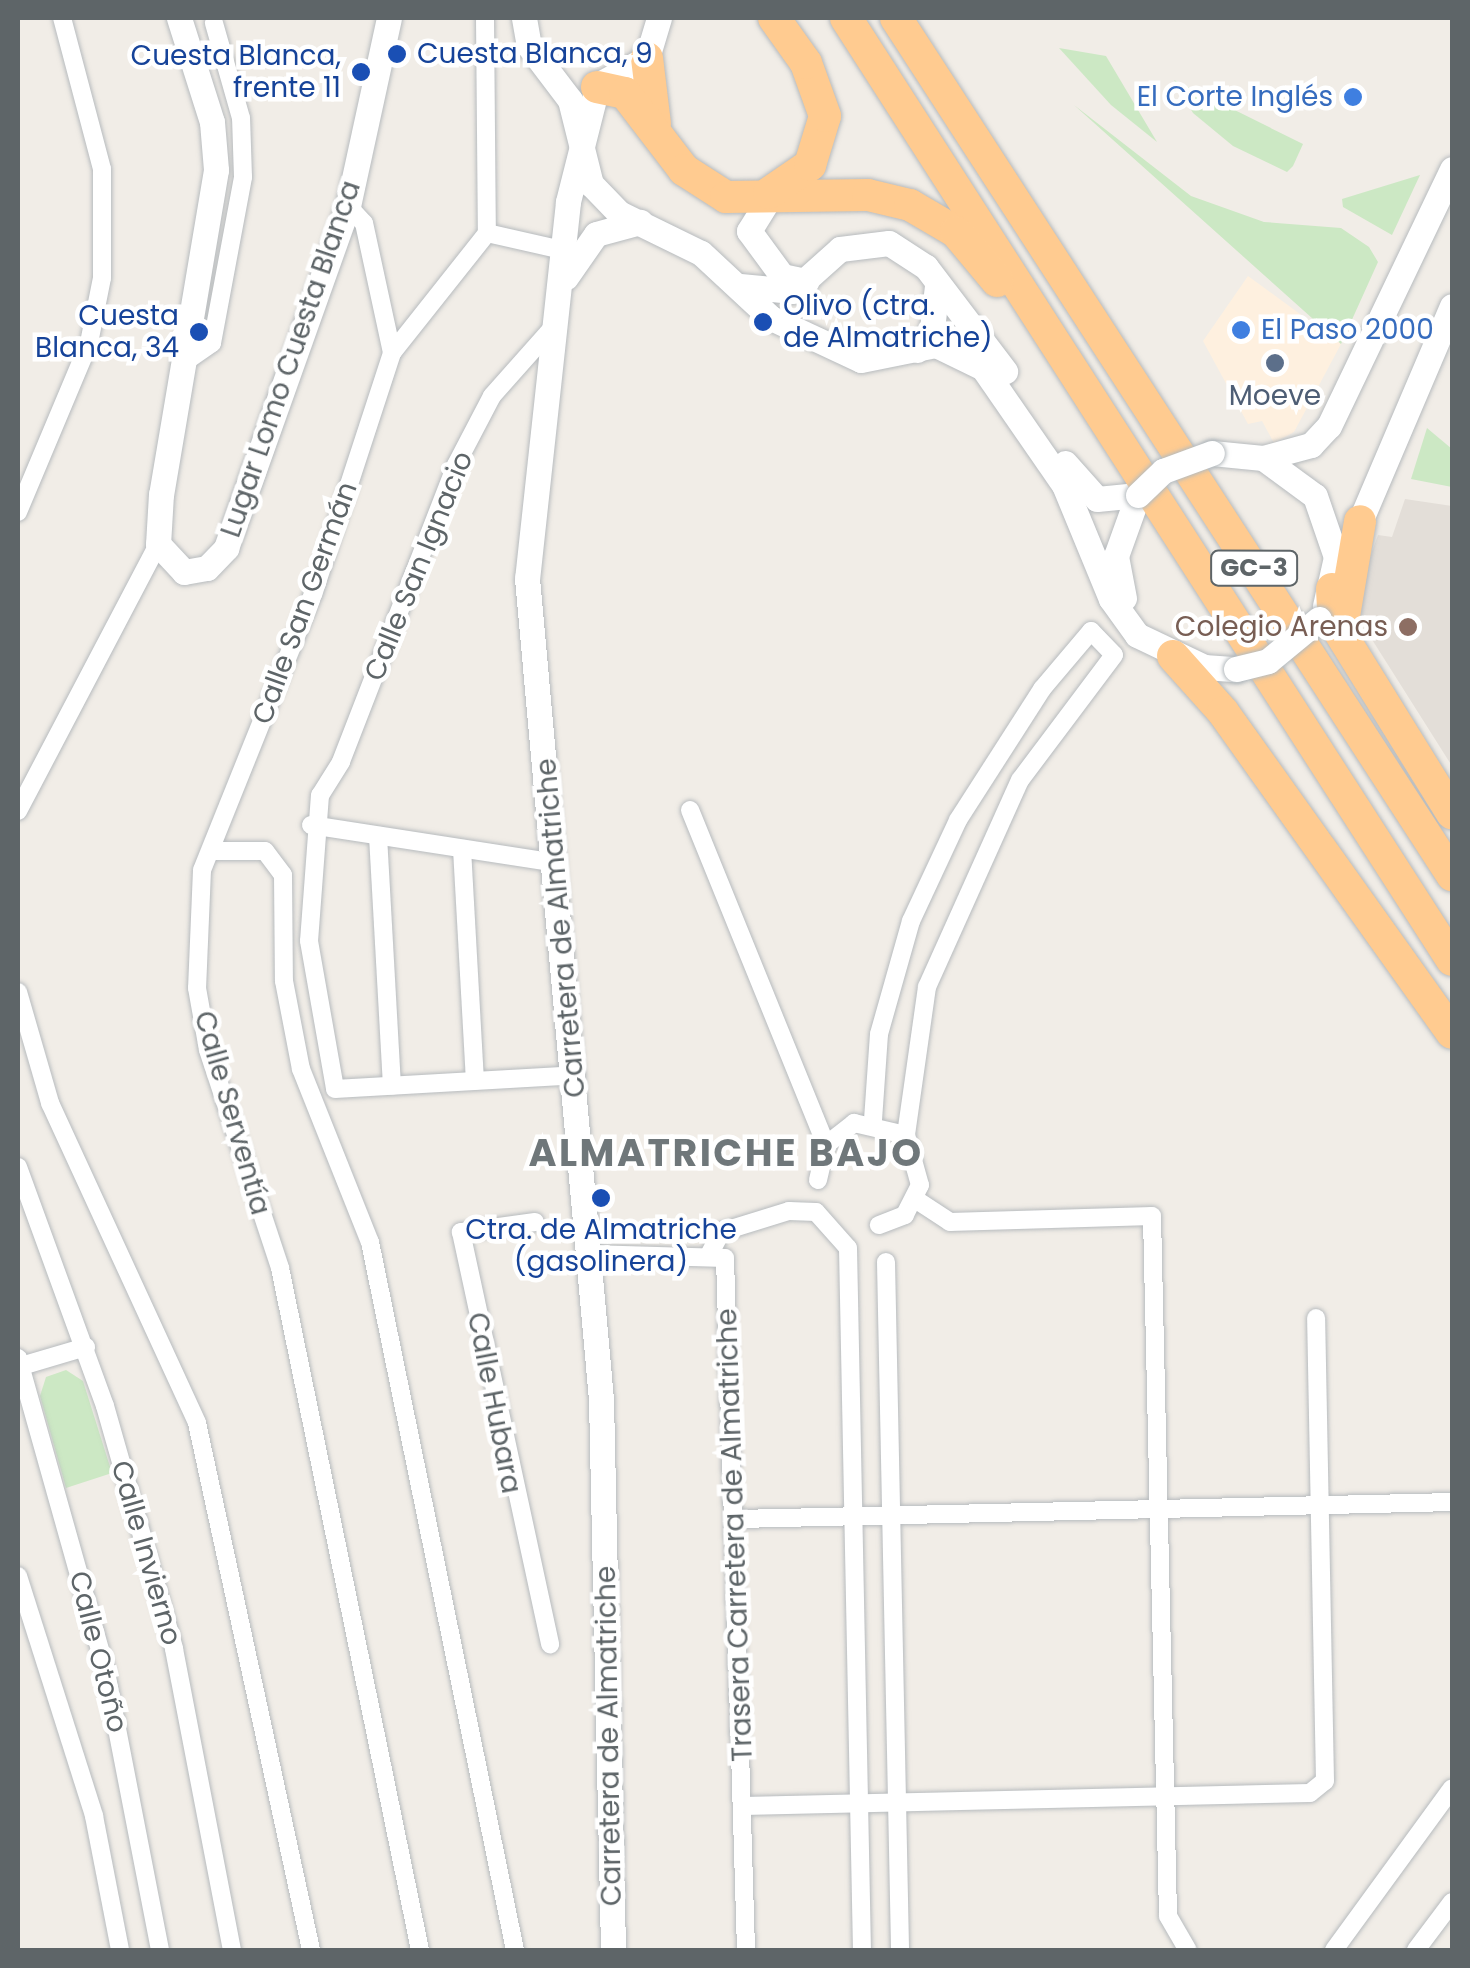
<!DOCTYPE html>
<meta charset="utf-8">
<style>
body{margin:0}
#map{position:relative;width:1470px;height:1968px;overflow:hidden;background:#f1ede7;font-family:Poppins,sans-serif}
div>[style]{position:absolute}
.commercial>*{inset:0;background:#fef0df}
.education>*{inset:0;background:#e3ded8}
.green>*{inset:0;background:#cce8c4}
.roads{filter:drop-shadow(0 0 2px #b7bbbe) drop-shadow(0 0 2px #b7bbbe)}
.street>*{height:18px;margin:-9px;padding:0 9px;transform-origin:9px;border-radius:9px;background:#fff}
.secondary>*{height:25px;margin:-12.5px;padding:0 12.5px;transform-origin:12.5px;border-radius:12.5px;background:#fff}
.highway>*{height:32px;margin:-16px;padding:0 16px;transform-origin:16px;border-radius:16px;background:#ffcb90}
.bridges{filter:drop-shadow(0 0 2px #b5bbbf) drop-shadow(0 0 2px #b5bbbf)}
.secondary-bridge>*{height:25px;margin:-12.5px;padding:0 12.5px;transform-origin:12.5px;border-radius:12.5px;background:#fff}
.dots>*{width:28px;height:28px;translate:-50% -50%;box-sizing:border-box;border:5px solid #fff;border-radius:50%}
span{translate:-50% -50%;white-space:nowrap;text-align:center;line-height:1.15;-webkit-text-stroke:9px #fff;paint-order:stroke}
.shield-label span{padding:2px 8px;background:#fff;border:2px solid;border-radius:8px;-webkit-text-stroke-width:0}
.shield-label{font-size:25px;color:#5e6568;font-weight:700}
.transit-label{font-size:28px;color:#164399}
.left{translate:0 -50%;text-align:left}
.right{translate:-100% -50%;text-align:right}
.shop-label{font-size:28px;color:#366cbe}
.street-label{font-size:28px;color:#5e6568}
.service-label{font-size:28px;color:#4e5e75}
.education-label{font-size:28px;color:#785e54}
.district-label{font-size:38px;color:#6f777a;font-weight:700;letter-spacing:2.5px}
.frame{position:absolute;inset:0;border:20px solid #5e6568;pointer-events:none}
</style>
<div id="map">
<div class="commercial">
<div style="clip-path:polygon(1248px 276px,1341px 344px,1294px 432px,1274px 443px,1262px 421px,1248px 424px,1203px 341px)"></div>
</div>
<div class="education">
<div style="clip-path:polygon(1405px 499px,1452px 506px,1452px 766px,1352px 608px,1378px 535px,1392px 537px)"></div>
</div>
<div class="green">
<div style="clip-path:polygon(1059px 48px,1106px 56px,1157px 142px,1111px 105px)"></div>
<div style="clip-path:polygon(1174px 80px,1303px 144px,1293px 166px,1287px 172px,1233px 146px,1193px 113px)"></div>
<div style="clip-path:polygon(1074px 105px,1191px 196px,1264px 222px,1341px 228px,1369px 247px,1378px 262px,1341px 344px)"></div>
<div style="clip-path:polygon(1420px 175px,1392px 235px,1343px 207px,1342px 199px)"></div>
<div style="clip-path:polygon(1427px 428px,1452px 449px,1452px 487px,1411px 479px)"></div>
<div style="clip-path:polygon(66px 1370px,83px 1381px,112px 1473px,66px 1488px,40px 1396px,46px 1377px)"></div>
</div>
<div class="roads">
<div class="street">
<div style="left:485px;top:18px;width:215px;rotate:89.5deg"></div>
<div style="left:348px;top:206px;width:23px;rotate:47deg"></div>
<div style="left:364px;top:223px;width:133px;rotate:77.8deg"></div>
<div style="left:392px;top:353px;width:254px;rotate:108.1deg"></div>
<div style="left:313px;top:594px;width:297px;rotate:111.9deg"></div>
<div style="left:202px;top:870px;width:118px;rotate:92.4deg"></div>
<div style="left:197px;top:988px;width:63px;rotate:79.9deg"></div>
<div style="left:208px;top:1050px;width:230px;rotate:71.7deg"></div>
<div style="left:280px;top:1268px;width:696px;rotate:78.4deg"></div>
<div style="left:487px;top:233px;width:77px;rotate:12.8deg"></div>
<div style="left:555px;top:325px;width:95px;rotate:131.6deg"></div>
<div style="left:492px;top:396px;width:78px;rotate:117.6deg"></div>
<div style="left:456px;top:465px;width:318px;rotate:111.2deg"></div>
<div style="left:341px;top:762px;width:39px;rotate:122deg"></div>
<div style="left:320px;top:795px;width:146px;rotate:94.3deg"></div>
<div style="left:309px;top:941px;width:150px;rotate:80deg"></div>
<div style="left:335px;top:1089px;width:240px;rotate:-3.3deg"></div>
<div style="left:392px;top:353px;width:153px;rotate:-51.6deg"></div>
<div style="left:185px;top:362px;width:33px;rotate:-35deg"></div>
<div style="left:212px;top:343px;width:169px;rotate:-79.4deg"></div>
<div style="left:243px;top:177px;width:59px;rotate:-91.9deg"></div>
<div style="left:241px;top:118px;width:99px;rotate:-105.9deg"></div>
<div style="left:18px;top:512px;width:183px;rotate:-67.2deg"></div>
<div style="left:89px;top:343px;width:66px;rotate:-78.7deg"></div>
<div style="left:102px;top:278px;width:109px;rotate:-90deg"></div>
<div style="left:102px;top:169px;width:156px;rotate:-104.8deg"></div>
<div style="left:690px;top:810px;width:362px;rotate:67.9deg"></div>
<div style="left:18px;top:811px;width:301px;rotate:-62.3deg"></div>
<div style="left:311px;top:825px;width:248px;rotate:8.8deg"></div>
<div style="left:378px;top:836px;width:250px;rotate:86.8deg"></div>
<div style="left:462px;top:849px;width:232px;rotate:86.8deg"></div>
<div style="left:212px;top:851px;width:53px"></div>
<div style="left:265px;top:851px;width:30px;rotate:53deg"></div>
<div style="left:283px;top:875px;width:106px;rotate:89.5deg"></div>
<div style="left:284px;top:981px;width:90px;rotate:79.1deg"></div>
<div style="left:301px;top:1069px;width:186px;rotate:68.3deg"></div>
<div style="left:370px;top:1242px;width:723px;rotate:78.43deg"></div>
<div style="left:18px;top:992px;width:116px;rotate:73.9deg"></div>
<div style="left:50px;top:1103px;width:352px;rotate:65.3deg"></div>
<div style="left:197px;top:1423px;width:539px;rotate:77.79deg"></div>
<div style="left:873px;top:1120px;width:86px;rotate:-86deg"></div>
<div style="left:879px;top:1034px;width:117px;rotate:-74.2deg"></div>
<div style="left:911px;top:921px;width:111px;rotate:-65deg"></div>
<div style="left:958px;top:820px;width:156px;rotate:-57.3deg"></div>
<div style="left:1042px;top:689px;width:76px;rotate:-49.8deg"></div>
<div style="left:1091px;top:631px;width:33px;rotate:46deg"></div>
<div style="left:1114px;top:655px;width:156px;rotate:126.9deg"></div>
<div style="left:1020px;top:780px;width:227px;rotate:114.2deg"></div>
<div style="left:927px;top:987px;width:149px;rotate:98.1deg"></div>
<div style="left:18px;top:1167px;width:254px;rotate:70deg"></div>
<div style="left:105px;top:1406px;width:253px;rotate:74.1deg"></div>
<div style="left:174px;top:1649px;width:307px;rotate:79.1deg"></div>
<div style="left:818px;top:1180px;width:36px;rotate:-77deg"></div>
<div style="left:826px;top:1145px;width:36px;rotate:-38deg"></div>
<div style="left:854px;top:1123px;width:53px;rotate:13deg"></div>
<div style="left:906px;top:1135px;width:52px;rotate:74.4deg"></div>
<div style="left:920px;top:1185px;width:34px;rotate:117deg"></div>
<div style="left:905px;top:1215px;width:28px;rotate:159deg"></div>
<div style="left:915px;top:1199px;width:42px;rotate:33.3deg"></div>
<div style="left:950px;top:1222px;width:202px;rotate:-1.7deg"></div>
<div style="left:1152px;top:1216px;width:700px;rotate:88.69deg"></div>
<div style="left:1168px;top:1916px;width:39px;rotate:60deg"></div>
<div style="left:535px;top:1222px;width:75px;rotate:172.3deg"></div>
<div style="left:461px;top:1232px;width:422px;rotate:77.8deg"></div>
<div style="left:589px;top:1254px;width:136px;rotate:1.7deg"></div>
<div style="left:725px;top:1258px;width:692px;rotate:88.26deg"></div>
<div style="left:709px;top:1255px;width:26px;rotate:-62deg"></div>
<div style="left:721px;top:1232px;width:71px;rotate:-17.2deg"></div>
<div style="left:789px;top:1211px;width:27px;rotate:2deg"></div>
<div style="left:816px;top:1212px;width:48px;rotate:48.4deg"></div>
<div style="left:848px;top:1248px;width:702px;rotate:88.86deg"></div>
<div style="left:886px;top:1262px;width:688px;rotate:88.83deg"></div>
<div style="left:18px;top:1358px;width:321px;rotate:74.3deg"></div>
<div style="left:105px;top:1667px;width:288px;rotate:79deg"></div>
<div style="left:18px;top:1367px;width:71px;rotate:-16.4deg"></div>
<div style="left:738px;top:1519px;width:714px;rotate:-1.36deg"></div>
<div style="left:18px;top:1576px;width:252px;rotate:72.4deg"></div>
<div style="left:94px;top:1816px;width:136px;rotate:79deg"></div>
<div style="left:743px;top:1806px;width:567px;rotate:-1.31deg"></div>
<div style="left:1310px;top:1793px;width:19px;rotate:-39deg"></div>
<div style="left:1325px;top:1781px;width:463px;rotate:-91.1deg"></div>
<div style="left:1334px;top:1950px;width:200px;rotate:-53.9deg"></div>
<div style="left:1416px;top:1950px;width:60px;rotate:-53.1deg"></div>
</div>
<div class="secondary">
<div style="left:179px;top:18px;width:109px;rotate:72.4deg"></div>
<div style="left:212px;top:122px;width:48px;rotate:85.2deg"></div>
<div style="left:216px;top:170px;width:329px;rotate:99.6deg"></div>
<div style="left:161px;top:494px;width:50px;rotate:93.4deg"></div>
<div style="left:158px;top:544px;width:38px;rotate:47deg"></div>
<div style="left:184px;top:572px;width:23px;rotate:-10deg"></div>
<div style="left:207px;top:568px;width:28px;rotate:-46deg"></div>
<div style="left:226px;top:548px;width:363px;rotate:-70.4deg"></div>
<div style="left:348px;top:206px;width:192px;rotate:-77.7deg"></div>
<div style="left:524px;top:18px;width:28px;rotate:80deg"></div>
<div style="left:529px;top:46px;width:68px;rotate:52.8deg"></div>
<div style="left:570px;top:100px;width:87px;rotate:76deg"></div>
<div style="left:591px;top:184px;width:40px;rotate:46deg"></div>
<div style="left:619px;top:213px;width:91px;rotate:26deg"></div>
<div style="left:701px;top:253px;width:96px;rotate:42.9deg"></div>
<div style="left:771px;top:318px;width:99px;rotate:25deg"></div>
<div style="left:861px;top:360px;width:76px;rotate:-11.3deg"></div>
<div style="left:936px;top:345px;width:52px;rotate:26.1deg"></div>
<div style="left:983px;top:368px;width:142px;rotate:55.3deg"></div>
<div style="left:1064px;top:485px;width:123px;rotate:67.6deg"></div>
<div style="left:1111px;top:599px;width:44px;rotate:54.2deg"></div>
<div style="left:1137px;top:635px;width:74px;rotate:25.5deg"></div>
<div style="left:1204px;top:667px;width:32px;rotate:4deg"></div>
<div style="left:594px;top:87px;width:60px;rotate:-28.7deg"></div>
<div style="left:647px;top:58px;width:42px;rotate:-73.3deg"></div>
<div style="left:597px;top:87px;width:119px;rotate:104.2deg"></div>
<div style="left:568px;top:202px;width:378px;rotate:96.2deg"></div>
<div style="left:527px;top:578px;width:824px;rotate:84.85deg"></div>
<div style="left:601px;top:1399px;width:551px;rotate:88.75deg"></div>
<div style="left:767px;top:202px;width:34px;rotate:122deg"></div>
<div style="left:749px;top:231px;width:56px;rotate:53.7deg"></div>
<div style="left:782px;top:276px;width:25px;rotate:12deg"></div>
<div style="left:566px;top:277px;width:52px;rotate:-55.1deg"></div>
<div style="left:596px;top:234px;width:46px;rotate:-15.3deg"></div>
<div style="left:740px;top:286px;width:53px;rotate:5.4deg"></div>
<div style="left:793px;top:291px;width:63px;rotate:-41.8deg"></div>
<div style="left:840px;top:249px;width:49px;rotate:-7deg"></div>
<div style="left:889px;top:243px;width:44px;rotate:33deg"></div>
<div style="left:926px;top:267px;width:131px;rotate:52.8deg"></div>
<div style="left:917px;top:350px;width:26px;rotate:-54deg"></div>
<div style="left:932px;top:329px;width:43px;rotate:-83.4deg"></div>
<div style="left:1212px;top:453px;width:51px;rotate:5.6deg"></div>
<div style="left:1263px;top:458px;width:64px;rotate:36.2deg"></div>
<div style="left:1315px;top:496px;width:65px;rotate:71deg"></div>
<div style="left:1336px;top:557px;width:50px;rotate:102.7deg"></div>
<div style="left:1263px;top:458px;width:50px;rotate:-15.2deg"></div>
<div style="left:1311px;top:445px;width:26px;rotate:-47deg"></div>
<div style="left:1329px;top:426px;width:285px;rotate:-64.4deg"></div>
<div style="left:1065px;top:463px;width:48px;rotate:48.4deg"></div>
<div style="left:1097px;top:499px;width:41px;rotate:-5.6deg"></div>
<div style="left:1353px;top:538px;width:252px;rotate:-66.9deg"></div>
<div style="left:1124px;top:598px;width:43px;rotate:-100.8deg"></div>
<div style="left:1116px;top:556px;width:65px;rotate:-70.2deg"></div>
</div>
<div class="highway">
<div style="left:846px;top:18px;width:1120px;rotate:57.25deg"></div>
<div style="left:896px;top:18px;width:1022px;rotate:57.03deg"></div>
<div style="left:647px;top:58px;width:66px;rotate:83.1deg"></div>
<div style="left:597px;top:87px;width:29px;rotate:12deg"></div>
<div style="left:625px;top:93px;width:97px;rotate:52.5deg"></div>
<div style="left:684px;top:170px;width:50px;rotate:32.7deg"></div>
<div style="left:726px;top:197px;width:142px;rotate:-0.8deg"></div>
<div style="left:868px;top:195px;width:43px;rotate:13.4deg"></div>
<div style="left:910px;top:205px;width:53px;rotate:30.4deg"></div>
<div style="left:956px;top:232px;width:64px;rotate:50.1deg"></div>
<div style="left:769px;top:193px;width:50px;rotate:-34.3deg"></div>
<div style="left:810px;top:165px;width:51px;rotate:-73deg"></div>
<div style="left:825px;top:116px;width:56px;rotate:-109.7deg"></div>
<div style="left:806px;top:63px;width:55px;rotate:-125.4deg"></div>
<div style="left:1332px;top:589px;width:34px;rotate:87deg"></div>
<div style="left:1334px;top:623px;width:224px;rotate:58.2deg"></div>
<div style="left:1344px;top:616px;width:96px;rotate:-80.4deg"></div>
<div style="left:1173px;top:656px;width:75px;rotate:48.2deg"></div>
<div style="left:1223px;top:712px;width:394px;rotate:54.5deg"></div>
</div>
</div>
<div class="bridges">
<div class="secondary-bridge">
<div style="left:1138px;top:495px;width:35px;rotate:-44deg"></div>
<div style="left:1163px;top:471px;width:52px;rotate:-20.2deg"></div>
<div style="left:1236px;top:669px;width:33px;rotate:-14deg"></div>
<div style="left:1268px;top:661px;width:66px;rotate:-39.5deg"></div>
</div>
</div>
<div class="dots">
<div style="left:397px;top:54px;background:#1a4fb4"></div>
<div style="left:361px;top:72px;background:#1a4fb4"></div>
<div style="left:1353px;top:97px;background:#3f7fe0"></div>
<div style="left:763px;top:322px;background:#1a4fb4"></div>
<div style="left:1241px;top:330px;background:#3f7fe0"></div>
<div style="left:199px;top:332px;background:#1a4fb4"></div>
<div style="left:1275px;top:363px;background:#5c6f8a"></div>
<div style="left:1408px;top:627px;background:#8d6e63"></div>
<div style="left:601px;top:1198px;background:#1a4fb4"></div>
</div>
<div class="shield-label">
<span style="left:1254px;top:568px">GC-3</span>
</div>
<div class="transit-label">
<span class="left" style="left:417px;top:54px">Cuesta Blanca, 9</span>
<span class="right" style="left:341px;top:72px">Cuesta Blanca,<br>frente 11</span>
<span class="left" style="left:783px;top:322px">Olivo (ctra.<br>de Almatriche)</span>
<span class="right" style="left:179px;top:332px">Cuesta<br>Blanca, 34</span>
<span style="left:601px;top:1246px">Ctra. de Almatriche<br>(gasolinera)</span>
</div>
<div class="shop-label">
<span class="right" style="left:1333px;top:97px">El Corte Inglés</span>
<span class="left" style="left:1261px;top:330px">El Paso 2000</span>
</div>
<div class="street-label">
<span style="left:291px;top:359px;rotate:-71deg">Lugar Lomo Cuesta Blanca</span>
<span style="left:419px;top:566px;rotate:-68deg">Calle San Ignacio</span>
<span style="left:305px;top:603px;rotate:-70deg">Calle San Germán</span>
<span style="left:561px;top:928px;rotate:-95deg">Carretera de Almatriche</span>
<span style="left:232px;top:1113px;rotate:74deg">Calle Serventía</span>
<span style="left:494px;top:1403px;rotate:79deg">Calle Hubara</span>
<span style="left:735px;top:1535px;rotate:-92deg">Trasera Carretera de Almatriche</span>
<span style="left:146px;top:1553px;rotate:74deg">Calle Invierno</span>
<span style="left:98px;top:1652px;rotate:76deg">Calle Otoño</span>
<span style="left:609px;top:1736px;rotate:-91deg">Carretera de Almatriche</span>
</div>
<div class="service-label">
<span style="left:1275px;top:396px">Moeve</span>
</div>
<div class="education-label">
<span class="right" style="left:1388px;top:627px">Colegio Arenas</span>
</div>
<div class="district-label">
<span style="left:726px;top:1153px">ALMATRICHE BAJO</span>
</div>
<div class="frame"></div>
</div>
